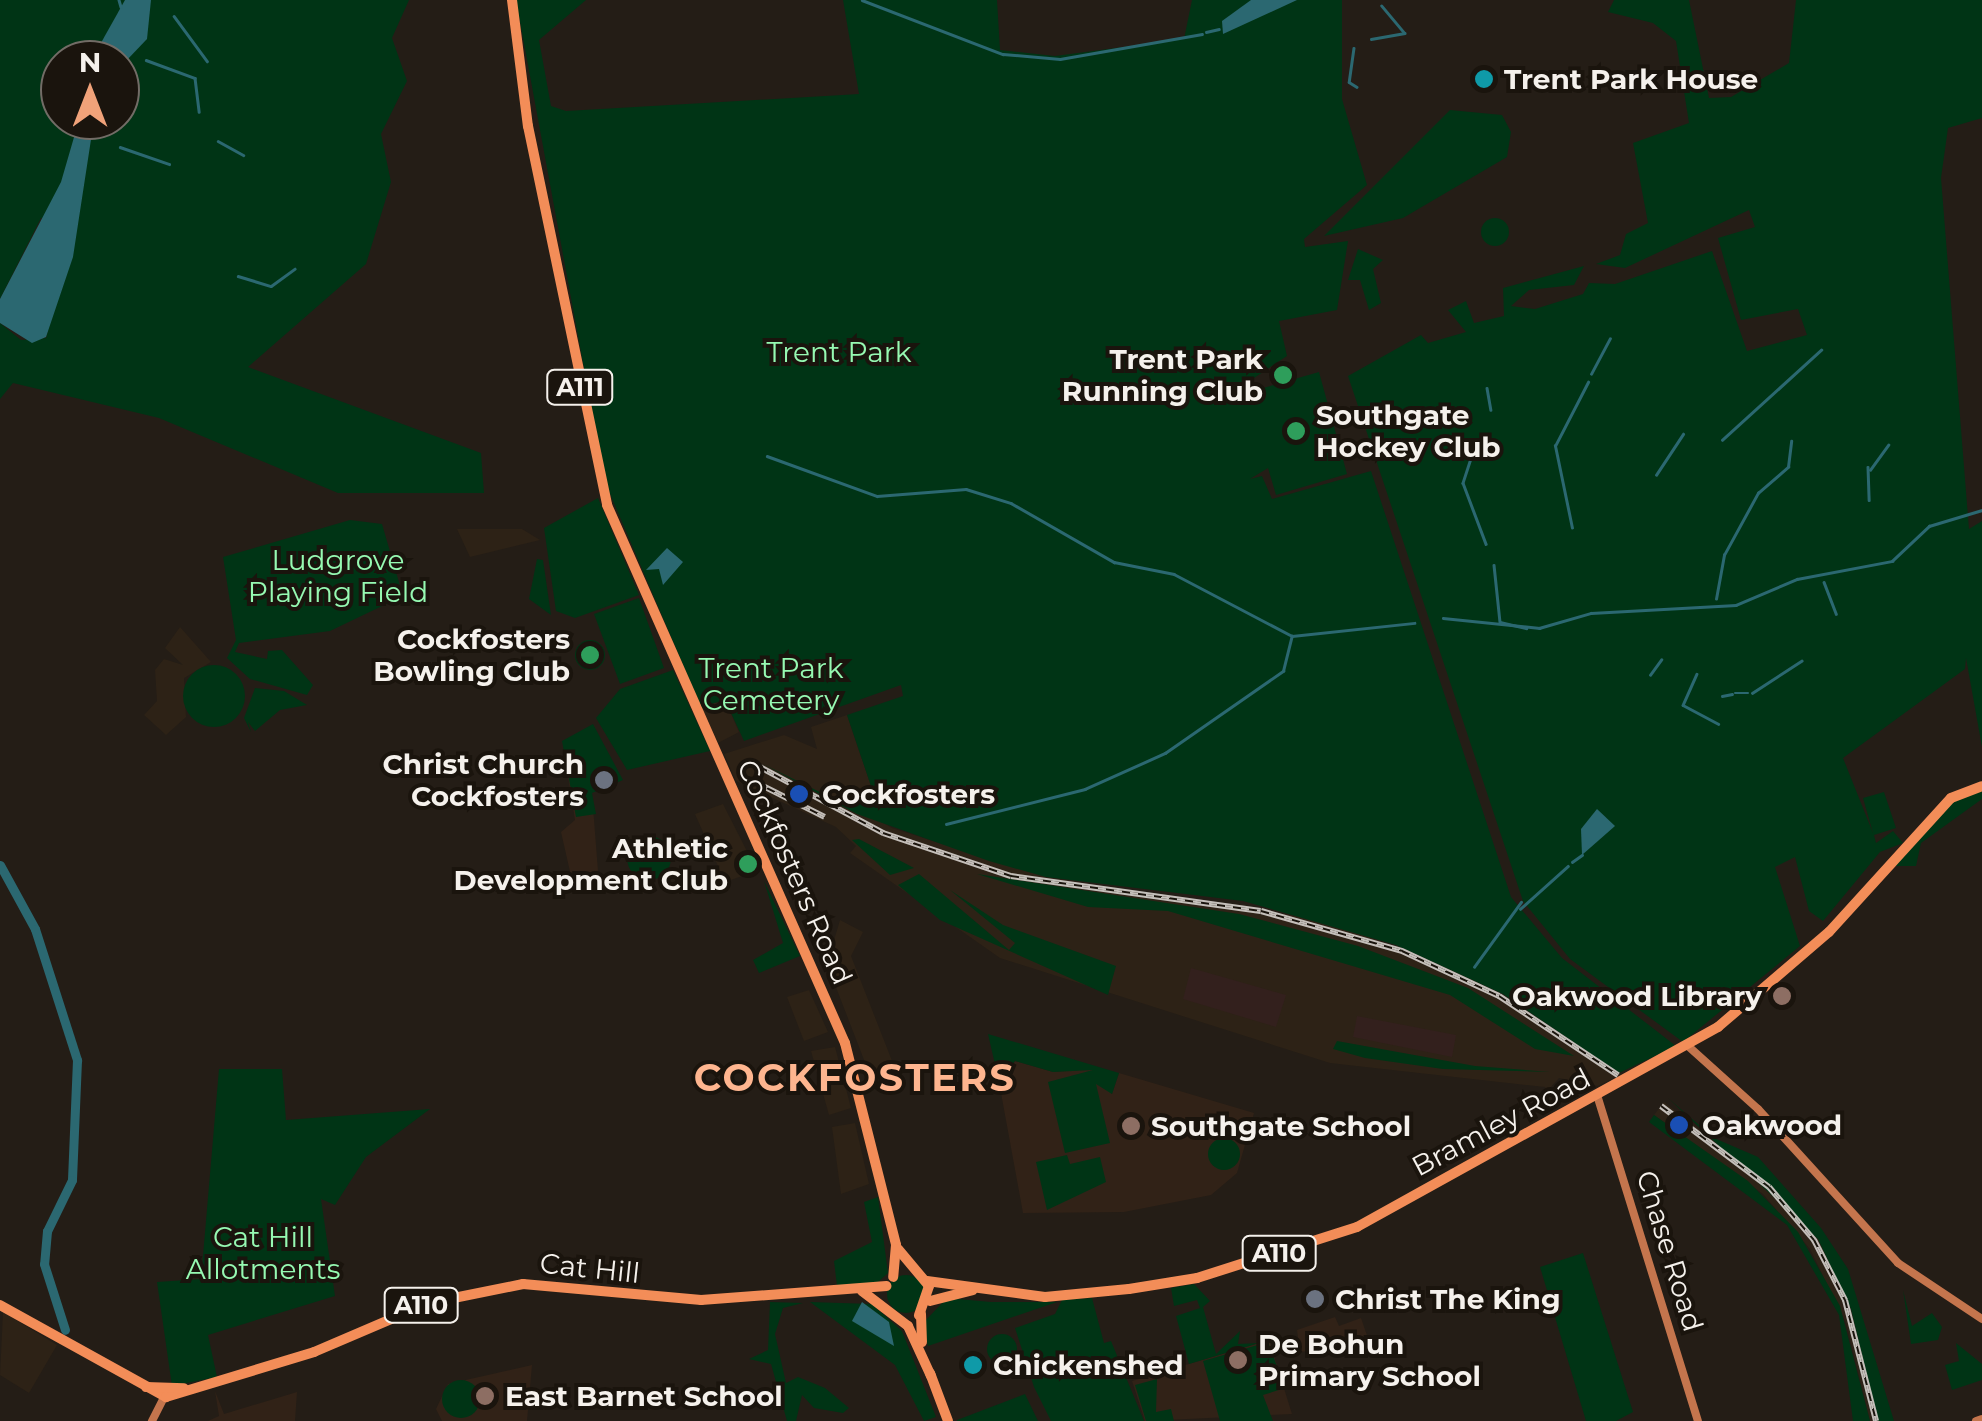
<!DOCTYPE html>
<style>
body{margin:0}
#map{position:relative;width:1982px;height:1421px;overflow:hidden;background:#241d16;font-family:Montserrat,sans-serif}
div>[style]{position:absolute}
.built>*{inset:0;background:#2d2216}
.industrial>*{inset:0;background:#33201d}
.education>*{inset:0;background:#312217}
.green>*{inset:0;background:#003415}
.round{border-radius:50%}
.water>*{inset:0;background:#2b6871}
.stream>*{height:2.5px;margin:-1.25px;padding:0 1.25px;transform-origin:1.25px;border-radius:1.25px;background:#2b6871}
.river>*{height:9px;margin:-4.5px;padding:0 4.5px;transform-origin:4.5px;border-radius:4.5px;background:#2b6871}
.secondary>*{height:8px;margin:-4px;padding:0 4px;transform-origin:4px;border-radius:4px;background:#c4754d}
.primary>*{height:10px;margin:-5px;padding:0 5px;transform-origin:5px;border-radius:5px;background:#f38d58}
.rail>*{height:6px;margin-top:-3px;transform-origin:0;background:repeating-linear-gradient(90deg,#1a140d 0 8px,#c4bfba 0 16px);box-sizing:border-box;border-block:2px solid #c4bfba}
.dots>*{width:28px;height:28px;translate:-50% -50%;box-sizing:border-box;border:5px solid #1a140d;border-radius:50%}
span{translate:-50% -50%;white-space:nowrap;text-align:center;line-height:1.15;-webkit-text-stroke:8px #1a140d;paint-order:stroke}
.shield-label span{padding:2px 8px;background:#1a140d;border:2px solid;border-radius:8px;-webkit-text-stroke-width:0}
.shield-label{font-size:25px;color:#f5f1ec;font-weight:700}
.poi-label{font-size:28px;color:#f5f1ec;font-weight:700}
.left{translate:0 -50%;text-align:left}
.right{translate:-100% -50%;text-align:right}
.park-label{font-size:28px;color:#96f9b2}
.street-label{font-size:28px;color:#f5f1ec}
.district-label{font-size:38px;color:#feb58f;font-weight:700;letter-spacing:2.5px}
.north{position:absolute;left:40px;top:40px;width:100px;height:100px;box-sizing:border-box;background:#1a140d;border:2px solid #726c66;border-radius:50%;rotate:0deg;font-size:28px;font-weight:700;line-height:40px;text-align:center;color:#f5f1ec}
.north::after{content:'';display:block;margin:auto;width:35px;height:45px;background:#f0a279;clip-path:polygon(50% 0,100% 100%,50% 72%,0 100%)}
</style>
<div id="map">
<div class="built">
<div style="clip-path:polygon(457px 529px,522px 529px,540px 540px,470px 557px)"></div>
<div style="clip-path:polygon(180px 627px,211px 662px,184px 678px,186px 717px,166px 735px,144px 715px,157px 701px,155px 670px,164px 659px,183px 665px,165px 648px)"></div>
<div style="clip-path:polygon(725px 700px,739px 732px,718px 743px,701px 707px)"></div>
<div style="clip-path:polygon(847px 715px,873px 792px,844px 801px,892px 828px,1046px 877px,1322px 920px,1457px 969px,1622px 1074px,1598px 1086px,1559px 1078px,1550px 1088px,1574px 1091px,1553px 1102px,1545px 1087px,1330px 1063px,1000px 958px,850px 853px,856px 846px,836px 827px,736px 781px,724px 754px,784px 735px,817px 749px,811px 727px)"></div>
<div style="clip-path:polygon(723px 804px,757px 871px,725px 882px,695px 814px)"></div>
<div style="clip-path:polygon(840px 920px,863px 932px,851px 956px,896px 1071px,871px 1078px,827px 964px)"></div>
<div style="clip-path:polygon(809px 990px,828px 1032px,804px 1041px,787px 997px)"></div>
<div style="clip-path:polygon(835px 1047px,851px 1108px,829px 1115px,811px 1051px)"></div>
<div style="clip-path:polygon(1664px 1102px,1762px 1177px,1818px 1239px,1846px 1294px,1878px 1421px,1870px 1421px,1846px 1323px,1810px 1249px,1763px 1194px,1654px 1115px)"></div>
<div style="clip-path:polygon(855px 1123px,869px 1184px,841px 1194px,832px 1127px)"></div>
<div style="clip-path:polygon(3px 1312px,57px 1345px,29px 1393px,0 1375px)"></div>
</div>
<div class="industrial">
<div style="clip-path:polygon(1191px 968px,1286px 995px,1276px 1027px,1183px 999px)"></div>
<div style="clip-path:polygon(1357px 1016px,1456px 1035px,1452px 1057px,1353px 1037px)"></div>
</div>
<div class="education">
<div style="clip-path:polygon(579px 766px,592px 794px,598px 871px,571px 876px,561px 832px,575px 820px,567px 770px)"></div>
<div style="clip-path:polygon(1015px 1061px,1053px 1072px,1093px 1069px,1112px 1094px,1119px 1073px,1254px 1113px,1237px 1173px,1211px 1195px,1124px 1212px,1023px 1213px,999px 1082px)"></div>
<div style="clip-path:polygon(1335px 1317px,1339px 1326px,1361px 1318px,1370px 1344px,1300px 1352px,1297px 1330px)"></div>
<div style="clip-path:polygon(1269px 1340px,1292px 1414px,1145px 1421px,1132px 1381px)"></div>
<div style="clip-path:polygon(532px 1365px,527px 1421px,442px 1421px,436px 1409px,448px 1384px)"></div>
<div style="clip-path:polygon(215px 1391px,224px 1414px,297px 1392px,295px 1421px,208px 1421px,219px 1416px)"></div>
</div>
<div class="green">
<div style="clip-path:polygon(evenodd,0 0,409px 0,392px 38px,407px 81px,381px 134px,391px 182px,366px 264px,248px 367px,481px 453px,484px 493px,338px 493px,159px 418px,13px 383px,0 399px,0 323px,21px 340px,46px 338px,74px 226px,41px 218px,0 299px,0 0,60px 60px,120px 60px,120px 120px,60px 120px,60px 60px)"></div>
<div style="clip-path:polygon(516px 0,586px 0,539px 40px,551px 106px,566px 111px,859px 94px,843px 0,997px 0,1000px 50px,1055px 56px,1184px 39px,1192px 0,1342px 0,1342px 99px,1367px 185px,1304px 239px,1305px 247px,1348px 241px,1337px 310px,1279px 321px,1287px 356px,1242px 386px,1246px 393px,1319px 372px,1347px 474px,1276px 495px,1268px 468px,1250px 479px,1262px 476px,1272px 499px,1371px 471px,1511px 897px,1562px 958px,1676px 1046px,1619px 1073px,1503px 994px,1396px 945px,1243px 901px,1046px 877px,989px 861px,857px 814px,761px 763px,842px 803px,873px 792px,847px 715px,903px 696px,901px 685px,744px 741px,725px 700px,701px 707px,605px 482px)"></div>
<div style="clip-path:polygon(1614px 0,1689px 0,1709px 98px,1731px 97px,1789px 63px,1796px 0,1982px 0,1982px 118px,1948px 128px,1941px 178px,1969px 529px,1982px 521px,1982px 747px,1966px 658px,1965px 669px,1843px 758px,1873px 833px,1863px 798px,1884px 792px,1896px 828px,1874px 835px,1876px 843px,1893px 831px,1903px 843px,1880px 852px,1823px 921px,1809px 911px,1795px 857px,1775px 867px,1800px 946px,1683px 1042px,1570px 959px,1523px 901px,1348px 376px,1421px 335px,1428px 343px,1466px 332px,1448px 310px,1466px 301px,1474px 323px,1504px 316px,1503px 288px,1584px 266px,1574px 285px,1529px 290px,1511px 306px,1535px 309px,1583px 294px,1589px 283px,1615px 284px,1712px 251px,1747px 351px,1807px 335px,1798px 309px,1741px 320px,1718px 238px,1755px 227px,1749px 210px,1625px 268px,1596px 264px,1620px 255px,1626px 234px,1648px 223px,1633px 143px,1689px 123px,1676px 41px,1653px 23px,1608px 12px)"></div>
<div style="clip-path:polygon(1450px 110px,1502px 115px,1511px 132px,1507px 157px,1403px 218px,1324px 236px)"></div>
<div class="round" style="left:1481px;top:218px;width:28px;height:28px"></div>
<div style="clip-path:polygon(1358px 249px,1383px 260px,1373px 269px,1381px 303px,1369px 310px,1360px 280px,1348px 280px)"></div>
<div style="clip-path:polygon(598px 498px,639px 595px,575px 618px,556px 611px,544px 528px)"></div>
<div style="clip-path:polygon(350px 520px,382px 524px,403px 596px,330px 631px,239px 643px,235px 652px,267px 659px,268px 651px,282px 650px,313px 685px,307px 695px,250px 679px,227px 658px,236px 640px,223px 557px)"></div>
<div style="clip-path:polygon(537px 559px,543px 560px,551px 615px,529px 599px)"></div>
<div style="clip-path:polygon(639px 598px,664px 668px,620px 684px,594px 614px)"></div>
<div class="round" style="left:575px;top:640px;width:30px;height:30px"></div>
<div class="round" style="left:183px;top:665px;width:62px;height:62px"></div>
<div style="clip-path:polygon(673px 670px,710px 751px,627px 770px,596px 718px,620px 689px)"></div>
<div style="clip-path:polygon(255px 688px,284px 691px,307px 705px,280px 710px,255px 731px,248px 722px,251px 732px,244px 718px)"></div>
<div style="clip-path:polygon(593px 724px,623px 780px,592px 793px,596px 814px,576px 817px,562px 741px)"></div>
<div style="clip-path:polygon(1982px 788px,1982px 799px,1921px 843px,1916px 866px,1895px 866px,1951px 799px)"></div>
<div class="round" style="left:627px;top:836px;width:44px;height:44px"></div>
<div style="clip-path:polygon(859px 839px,914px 868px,890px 875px,852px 840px)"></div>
<div style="clip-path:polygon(919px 874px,1009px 950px,1015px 943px,950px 890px,1003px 925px,1116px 966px,1108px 995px,940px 920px,898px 885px)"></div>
<div style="clip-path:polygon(977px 874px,1239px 914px,1358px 946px,1468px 988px,1574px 1056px,1535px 1049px,1450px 995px,1168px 911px,1088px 907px)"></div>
<div style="clip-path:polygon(764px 881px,800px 956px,759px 973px,753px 960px,783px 943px)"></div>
<div style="clip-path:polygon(988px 1034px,1119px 1073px,1112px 1094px,1096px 1084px,1110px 1143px,1065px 1153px,1048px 1082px,1093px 1070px,1053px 1072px,1015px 1061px,999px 1082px)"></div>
<div style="clip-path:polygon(1337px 1041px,1475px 1066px,1550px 1072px,1443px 1069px,1365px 1058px,1333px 1049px)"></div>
<div style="clip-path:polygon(219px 1069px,282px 1069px,286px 1120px,430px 1109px,366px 1157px,335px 1205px,321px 1199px,335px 1296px,208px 1335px,217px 1377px,172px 1386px,157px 1282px,201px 1279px)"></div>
<div style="clip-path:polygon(1668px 1098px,1714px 1138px,1758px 1157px,1821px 1228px,1848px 1269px,1894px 1421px,1878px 1421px,1851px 1309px,1818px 1239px)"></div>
<div style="clip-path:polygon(1654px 1115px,1748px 1181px,1798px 1232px,1840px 1306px,1870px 1421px,1853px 1421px,1839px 1315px,1787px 1225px,1649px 1122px)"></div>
<div class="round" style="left:1208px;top:1138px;width:32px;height:32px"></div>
<div style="clip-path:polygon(1067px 1155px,1070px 1164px,1100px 1157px,1106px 1182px,1047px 1210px,1036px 1162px)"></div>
<div style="clip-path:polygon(878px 1197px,888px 1273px,877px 1283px,837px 1286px,834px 1261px,872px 1242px,864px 1202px)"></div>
<div style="clip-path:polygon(1583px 1253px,1633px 1412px,1616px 1421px,1586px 1421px,1540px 1267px)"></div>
<div class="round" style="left:887px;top:1275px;width:38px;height:38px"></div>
<div style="clip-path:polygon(1194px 1284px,1210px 1301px,1203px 1307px,1216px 1354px,1240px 1331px,1238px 1344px,1259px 1343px,1189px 1364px,1176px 1316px,1200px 1308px,1197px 1300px,1174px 1306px,1171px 1288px)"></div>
<div style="clip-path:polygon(1903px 1290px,1912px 1326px,1932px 1313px,1942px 1327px,1938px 1340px,1911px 1344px)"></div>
<div style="clip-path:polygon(947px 1298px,991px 1302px,1057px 1302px,928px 1346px,923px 1323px)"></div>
<div style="clip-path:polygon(1092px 1298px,1104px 1343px,1111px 1341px,1144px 1421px,1051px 1421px,1034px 1387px,1015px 1328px,1055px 1314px,1062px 1300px)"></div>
<div style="clip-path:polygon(770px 1302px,803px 1303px,783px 1308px,775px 1334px,786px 1383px,798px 1377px,825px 1388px,849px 1408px,843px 1413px,814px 1408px,802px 1395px,796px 1421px,787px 1421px,771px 1364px,749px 1359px,768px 1350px)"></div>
<div style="clip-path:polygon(810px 1302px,872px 1304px,902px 1331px,936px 1417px,924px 1421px,895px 1365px)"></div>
<div class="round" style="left:987px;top:1334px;width:30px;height:30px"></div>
<div style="clip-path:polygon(1268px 1342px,1285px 1388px,1263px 1395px,1273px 1421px,1220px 1421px,1203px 1361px)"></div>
<div style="clip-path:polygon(1956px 1343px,1982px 1364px,1982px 1380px,1952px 1390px,1945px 1365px,1959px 1361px)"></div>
<div style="clip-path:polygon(1157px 1379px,1156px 1412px,1171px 1409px,1174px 1421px,1146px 1421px,1135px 1385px)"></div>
<div class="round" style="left:442px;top:1380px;width:38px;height:38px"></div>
<div style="clip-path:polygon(1025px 1394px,1038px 1421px,957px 1421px,957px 1420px)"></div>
</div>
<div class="water">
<div style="clip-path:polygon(125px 0,151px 0,147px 39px,126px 61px,101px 60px,97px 50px)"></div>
<div style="clip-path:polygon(1251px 0,1297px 0,1223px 34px,1222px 21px)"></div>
<div style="clip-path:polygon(79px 120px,94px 120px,73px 257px,46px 337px,32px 343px,0 323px,0 299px,61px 182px)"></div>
<div style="clip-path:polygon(667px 548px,683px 562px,663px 585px,659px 569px,646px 570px)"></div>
<div style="clip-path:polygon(1597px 809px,1615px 826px,1582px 855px,1581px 829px)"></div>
<div style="clip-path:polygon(862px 1302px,889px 1322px,894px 1346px,852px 1321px)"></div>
</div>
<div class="stream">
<div style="left:119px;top:0;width:7px;rotate:74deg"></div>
<div style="left:862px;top:0;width:151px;rotate:21deg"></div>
<div style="left:1003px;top:54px;width:57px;rotate:5deg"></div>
<div style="left:1060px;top:59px;width:144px;rotate:-10deg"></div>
<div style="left:174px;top:16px;width:56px;rotate:53.7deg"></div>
<div style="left:1206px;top:32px;width:13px;rotate:-13deg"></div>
<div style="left:1371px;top:39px;width:34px;rotate:-10deg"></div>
<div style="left:1404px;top:33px;width:35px;rotate:-130deg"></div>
<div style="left:1354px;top:48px;width:34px;rotate:98deg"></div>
<div style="left:1349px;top:82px;width:9px;rotate:32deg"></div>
<div style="left:146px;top:60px;width:52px;rotate:20.2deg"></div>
<div style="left:195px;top:78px;width:34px;rotate:83deg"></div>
<div style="left:218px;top:141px;width:29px;rotate:29deg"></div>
<div style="left:120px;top:147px;width:52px;rotate:19.1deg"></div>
<div style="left:238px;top:276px;width:34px;rotate:17deg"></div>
<div style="left:271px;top:286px;width:29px;rotate:-36deg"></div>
<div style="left:1591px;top:374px;width:40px;rotate:-62deg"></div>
<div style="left:1487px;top:388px;width:22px;rotate:80deg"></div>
<div style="left:1722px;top:440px;width:134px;rotate:-42.3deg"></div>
<div style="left:1476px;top:443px;width:42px;rotate:108deg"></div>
<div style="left:1463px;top:483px;width:65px;rotate:69.3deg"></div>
<div style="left:767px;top:456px;width:117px;rotate:20deg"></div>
<div style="left:877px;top:496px;width:89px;rotate:-4.5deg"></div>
<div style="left:966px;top:489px;width:47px;rotate:17.3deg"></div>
<div style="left:1011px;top:503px;width:119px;rotate:29.8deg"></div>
<div style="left:1114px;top:562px;width:61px;rotate:11.3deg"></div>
<div style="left:1174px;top:574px;width:133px;rotate:27.7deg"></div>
<div style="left:1292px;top:636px;width:123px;rotate:-6.1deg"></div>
<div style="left:1868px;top:467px;width:33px;rotate:88deg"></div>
<div style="left:1870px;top:470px;width:31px;rotate:-54deg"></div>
<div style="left:1656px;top:475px;width:49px;rotate:-56.6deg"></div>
<div style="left:1572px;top:528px;width:84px;rotate:-101.7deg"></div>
<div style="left:1555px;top:446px;width:72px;rotate:-62.7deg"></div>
<div style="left:1494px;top:565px;width:57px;rotate:84deg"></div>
<div style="left:1500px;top:622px;width:27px;rotate:13deg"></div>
<div style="left:1824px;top:582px;width:34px;rotate:69deg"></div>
<div style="left:1716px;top:599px;width:45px;rotate:-79.7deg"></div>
<div style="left:1724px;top:555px;width:71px;rotate:-61.3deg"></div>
<div style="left:1758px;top:493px;width:40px;rotate:-41deg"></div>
<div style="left:1788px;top:467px;width:26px;rotate:-83deg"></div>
<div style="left:1443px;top:618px;width:97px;rotate:5.9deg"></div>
<div style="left:1539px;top:628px;width:54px;rotate:-16.1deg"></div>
<div style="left:1591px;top:613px;width:145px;rotate:-3.2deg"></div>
<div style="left:1736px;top:605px;width:66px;rotate:-23.1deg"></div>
<div style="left:1797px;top:579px;width:97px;rotate:-10.7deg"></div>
<div style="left:1892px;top:561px;width:51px;rotate:-43.4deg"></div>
<div style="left:1929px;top:526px;width:55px;rotate:-16.8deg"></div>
<div style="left:1697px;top:674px;width:34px;rotate:114deg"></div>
<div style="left:1683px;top:705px;width:40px;rotate:28deg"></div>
<div style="left:1650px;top:675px;width:19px;rotate:-54deg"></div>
<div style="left:1735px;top:693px;width:13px"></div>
<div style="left:1752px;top:693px;width:59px;rotate:-33.1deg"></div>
<div style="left:1722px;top:696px;width:10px;rotate:-11deg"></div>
<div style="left:946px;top:824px;width:143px;rotate:-14.1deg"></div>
<div style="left:1085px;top:789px;width:88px;rotate:-24.2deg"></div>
<div style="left:1165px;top:753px;width:144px;rotate:-34.8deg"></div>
<div style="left:1283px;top:671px;width:36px;rotate:-76deg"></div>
<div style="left:1572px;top:862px;width:12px;rotate:-35deg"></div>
<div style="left:1520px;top:909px;width:64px;rotate:-41.9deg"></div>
<div style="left:1474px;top:967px;width:80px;rotate:-54.1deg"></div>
</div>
<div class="river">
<div style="left:0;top:865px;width:73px;rotate:61.3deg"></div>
<div style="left:35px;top:929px;width:138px;rotate:72.2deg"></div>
<div style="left:77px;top:1060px;width:120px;rotate:92.4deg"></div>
<div style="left:72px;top:1180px;width:57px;rotate:116.1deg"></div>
<div style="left:47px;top:1231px;width:33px;rotate:95deg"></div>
<div style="left:44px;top:1264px;width:69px;rotate:72.3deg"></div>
</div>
<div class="secondary">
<div style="left:1688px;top:1046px;width:94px;rotate:42deg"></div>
<div style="left:1758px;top:1109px;width:208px;rotate:47.7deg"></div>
<div style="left:1898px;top:1263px;width:101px;rotate:33.7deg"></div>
<div style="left:1597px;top:1095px;width:341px;rotate:72.8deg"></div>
<div style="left:152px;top:1421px;width:28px;rotate:-63deg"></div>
<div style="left:1976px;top:1421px;width:6px;rotate:-18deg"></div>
</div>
<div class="primary">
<div style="left:512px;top:0;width:127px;rotate:82.8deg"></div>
<div style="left:528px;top:126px;width:387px;rotate:78.2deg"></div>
<div style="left:607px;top:505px;width:588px;rotate:66.14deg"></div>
<div style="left:845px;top:1043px;width:208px;rotate:75.8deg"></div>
<div style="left:896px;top:1245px;width:32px;rotate:95deg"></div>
<div style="left:898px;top:1249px;width:48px;rotate:50deg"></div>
<div style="left:929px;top:1286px;width:31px;rotate:109deg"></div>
<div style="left:927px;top:1281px;width:119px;rotate:7.7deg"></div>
<div style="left:1045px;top:1297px;width:84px;rotate:-5.4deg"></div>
<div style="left:1129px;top:1289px;width:69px;rotate:-9.2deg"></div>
<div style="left:1197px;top:1278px;width:168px;rotate:-17.7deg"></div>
<div style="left:1357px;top:1227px;width:413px;rotate:-29deg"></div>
<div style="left:1718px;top:1027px;width:146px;rotate:-40.6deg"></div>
<div style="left:1829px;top:932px;width:181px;rotate:-47.7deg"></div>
<div style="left:1951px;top:798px;width:33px;rotate:-21deg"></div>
<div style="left:862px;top:1291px;width:58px;rotate:37.3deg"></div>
<div style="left:908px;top:1326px;width:55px;rotate:65.3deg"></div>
<div style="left:930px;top:1301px;width:44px;rotate:-14.3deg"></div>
<div style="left:0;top:1305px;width:190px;rotate:29deg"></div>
<div style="left:166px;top:1397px;width:155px;rotate:-16.9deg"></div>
<div style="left:314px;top:1352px;width:125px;rotate:-23.1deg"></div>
<div style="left:429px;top:1303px;width:96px;rotate:-11.4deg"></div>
<div style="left:523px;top:1284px;width:179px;rotate:5.1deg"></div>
<div style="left:701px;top:1300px;width:186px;rotate:-4.3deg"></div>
<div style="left:921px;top:1314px;width:28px;rotate:88deg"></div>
<div style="left:930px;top:1373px;width:51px;rotate:69.4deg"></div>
<div style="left:146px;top:1387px;width:38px;rotate:2deg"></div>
</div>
<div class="rail">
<div style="left:760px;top:767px;width:140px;rotate:28.2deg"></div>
<div style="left:883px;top:833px;width:135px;rotate:18.6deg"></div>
<div style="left:1011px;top:876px;width:252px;rotate:8deg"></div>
<div style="left:1261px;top:911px;width:147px;rotate:15.8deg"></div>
<div style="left:1402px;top:951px;width:107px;rotate:24.9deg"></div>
<div style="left:1499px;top:996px;width:143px;rotate:33.6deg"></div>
<div style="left:753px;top:781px;width:80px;rotate:26.6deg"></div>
<div style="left:1661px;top:1106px;width:135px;rotate:36.9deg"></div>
<div style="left:1769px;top:1187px;width:70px;rotate:49.7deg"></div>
<div style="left:1814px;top:1240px;width:68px;rotate:62.7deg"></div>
<div style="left:1845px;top:1300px;width:125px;rotate:75.6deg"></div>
</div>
<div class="dots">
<div style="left:1484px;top:79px;background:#0f9aa8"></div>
<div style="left:1283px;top:375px;background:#2e9e5b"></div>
<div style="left:1296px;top:431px;background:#2e9e5b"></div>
<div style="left:590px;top:655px;background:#2e9e5b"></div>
<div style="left:604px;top:780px;background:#6b7280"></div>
<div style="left:799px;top:794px;background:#1a4fb4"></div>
<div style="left:748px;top:864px;background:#2e9e5b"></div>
<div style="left:1782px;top:996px;background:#8d6e63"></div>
<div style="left:1679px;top:1125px;background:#1a4fb4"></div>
<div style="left:1131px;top:1126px;background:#8d6e63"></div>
<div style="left:1315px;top:1299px;background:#6b7280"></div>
<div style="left:1238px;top:1360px;background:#8d6e63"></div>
<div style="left:973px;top:1365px;background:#0f9aa8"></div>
<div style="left:485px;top:1396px;background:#8d6e63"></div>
</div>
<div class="shield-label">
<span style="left:580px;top:387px">A111</span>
<span style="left:1279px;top:1253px">A110</span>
<span style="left:421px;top:1305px">A110</span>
</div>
<div class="poi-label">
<span class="left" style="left:1504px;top:79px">Trent Park House</span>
<span class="right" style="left:1263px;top:375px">Trent Park<br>Running Club</span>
<span class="left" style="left:1316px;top:431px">Southgate<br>Hockey Club</span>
<span class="right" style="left:570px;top:655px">Cockfosters<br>Bowling Club</span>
<span class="right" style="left:584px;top:780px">Christ Church<br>Cockfosters</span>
<span class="left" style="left:822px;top:794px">Cockfosters</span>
<span class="right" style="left:728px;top:864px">Athletic<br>Development Club</span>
<span class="right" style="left:1762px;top:996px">Oakwood Library</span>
<span class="left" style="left:1702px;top:1125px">Oakwood</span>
<span class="left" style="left:1151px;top:1126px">Southgate School</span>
<span class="left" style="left:1335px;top:1299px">Christ The King</span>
<span class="left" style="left:1258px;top:1360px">De Bohun<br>Primary School</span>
<span class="left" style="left:993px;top:1365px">Chickenshed</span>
<span class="left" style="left:505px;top:1396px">East Barnet School</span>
</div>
<div class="park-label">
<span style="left:839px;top:352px">Trent Park</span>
<span style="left:338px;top:576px">Ludgrove<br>Playing Field</span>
<span style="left:771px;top:684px">Trent Park<br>Cemetery</span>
<span style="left:263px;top:1253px">Cat Hill<br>Allotments</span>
</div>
<div class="street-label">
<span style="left:795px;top:872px;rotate:66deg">Cockfosters Road</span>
<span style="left:1501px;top:1122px;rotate:-28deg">Bramley Road</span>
<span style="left:1670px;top:1251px;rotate:73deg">Chase Road</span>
<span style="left:590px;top:1268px;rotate:6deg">Cat Hill</span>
</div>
<div class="district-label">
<span style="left:855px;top:1078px">COCKFOSTERS</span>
</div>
<div class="north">N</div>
</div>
